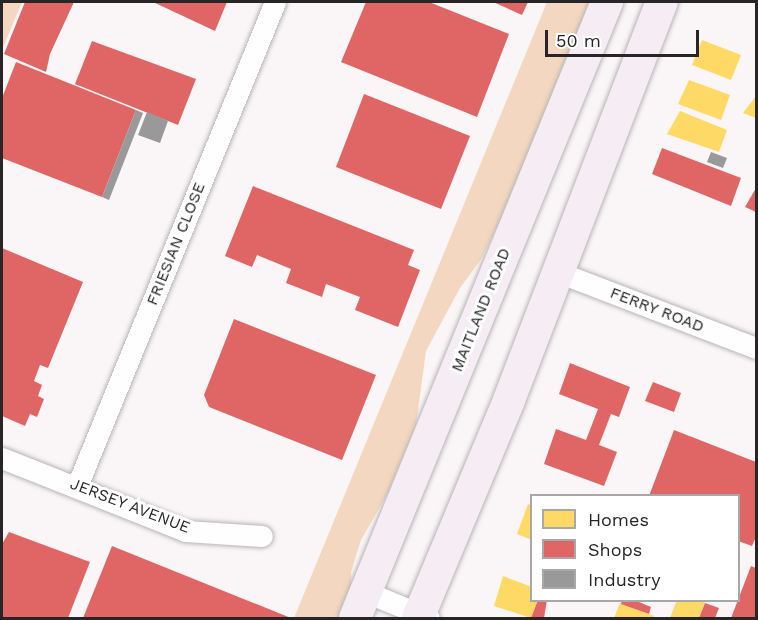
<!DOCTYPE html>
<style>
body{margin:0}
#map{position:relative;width:758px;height:620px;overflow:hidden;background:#faf5f7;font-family:"Work Sans",sans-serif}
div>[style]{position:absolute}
.green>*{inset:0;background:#f4d7c0}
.homes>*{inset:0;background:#ffd966}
.shops>*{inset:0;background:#e06666}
.industry>*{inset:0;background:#999}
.roads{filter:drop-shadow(0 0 2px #b8b5b6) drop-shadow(0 0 2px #b8b5b6)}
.minor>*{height:21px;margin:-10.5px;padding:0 10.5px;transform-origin:10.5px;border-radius:10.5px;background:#fefefe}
.highway>*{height:32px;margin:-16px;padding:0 16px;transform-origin:16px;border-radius:16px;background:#f5ecf4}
span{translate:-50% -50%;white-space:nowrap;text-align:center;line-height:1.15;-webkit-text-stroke:6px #fff;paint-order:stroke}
.street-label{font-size:16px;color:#282526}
.frame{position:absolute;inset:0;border:3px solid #282526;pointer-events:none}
.legend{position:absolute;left:530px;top:494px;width:210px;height:108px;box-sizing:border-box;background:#fff;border:2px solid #a9a8a8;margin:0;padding:8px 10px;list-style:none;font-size:18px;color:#282526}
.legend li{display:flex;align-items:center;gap:12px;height:30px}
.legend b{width:30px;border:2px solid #a9a8a8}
.scale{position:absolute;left:545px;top:30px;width:154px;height:27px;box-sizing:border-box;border:3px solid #282526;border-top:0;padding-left:8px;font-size:18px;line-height:21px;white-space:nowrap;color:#282526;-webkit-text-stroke:4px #fff;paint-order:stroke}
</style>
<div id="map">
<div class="green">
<div style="clip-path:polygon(2px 2px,22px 2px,2px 50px)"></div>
<div style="clip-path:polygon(547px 2px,594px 2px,535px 149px,482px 258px,460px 288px,426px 351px,416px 425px,388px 493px,361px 540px,351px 572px,352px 604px,346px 618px,294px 618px)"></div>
</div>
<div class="homes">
<div style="clip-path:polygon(702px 40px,741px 55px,731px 80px,692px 65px)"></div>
<div style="clip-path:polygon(689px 80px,730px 95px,721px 120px,678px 104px)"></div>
<div style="clip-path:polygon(756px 96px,756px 118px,743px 113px)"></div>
<div style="clip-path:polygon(680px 111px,727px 130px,719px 152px,667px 134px)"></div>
<div style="clip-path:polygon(528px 504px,532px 506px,532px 540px,517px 534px)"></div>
<div style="clip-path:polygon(503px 576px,532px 587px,532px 600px,538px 600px,531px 618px,494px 606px)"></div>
<div style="clip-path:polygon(677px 600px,705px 602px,699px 618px,670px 618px)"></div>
<div style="clip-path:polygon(620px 603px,654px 616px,653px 618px,614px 618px)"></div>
</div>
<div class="shops">
<div style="clip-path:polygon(25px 2px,74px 2px,50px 54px,46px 72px,4px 54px)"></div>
<div style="clip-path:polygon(153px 2px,227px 2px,215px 31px)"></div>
<div style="clip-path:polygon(366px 2px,429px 2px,509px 34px,477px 117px,341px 62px)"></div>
<div style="clip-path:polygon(493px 2px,528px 2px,522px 15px)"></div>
<div style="clip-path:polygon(92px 41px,196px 79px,178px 125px,75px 84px)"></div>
<div style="clip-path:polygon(16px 62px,136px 110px,102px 197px,2px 158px,2px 98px)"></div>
<div style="clip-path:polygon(364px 94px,470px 136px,441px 209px,336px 167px)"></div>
<div style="clip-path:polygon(662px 148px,741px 178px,731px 206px,652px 174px)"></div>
<div style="clip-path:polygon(253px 186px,414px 250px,408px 265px,420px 270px,398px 327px,355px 310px,360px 297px,326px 284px,322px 297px,286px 283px,291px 269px,257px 255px,252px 267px,225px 256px)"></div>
<div style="clip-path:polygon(756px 188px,756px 212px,745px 207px)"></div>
<div style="clip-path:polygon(2px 248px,83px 282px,48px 368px,40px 365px,34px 381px,42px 385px,38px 396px,44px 399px,37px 417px,30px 414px,25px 426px,2px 416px)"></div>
<div style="clip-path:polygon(234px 319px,376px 375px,342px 460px,209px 407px,204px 395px)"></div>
<div style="clip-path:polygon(570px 363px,630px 387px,619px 417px,611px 414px,599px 445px,617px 452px,604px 486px,544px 464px,556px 429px,586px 440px,598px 409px,559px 394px)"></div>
<div style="clip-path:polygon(653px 382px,681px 393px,674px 412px,645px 401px)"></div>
<div style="clip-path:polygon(674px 430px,756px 462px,756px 537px,752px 546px,738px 541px,738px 496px,649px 496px)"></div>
<div style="clip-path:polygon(9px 532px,90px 562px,68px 618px,2px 618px,2px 544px)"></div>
<div style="clip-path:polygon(112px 546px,291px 618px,83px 618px)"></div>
<div style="clip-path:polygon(751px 566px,756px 568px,756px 618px,731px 618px)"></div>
<div style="clip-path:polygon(538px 600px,547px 600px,544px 618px,531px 618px)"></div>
<div style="clip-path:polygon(622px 600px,634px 600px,651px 607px,649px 614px,621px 604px)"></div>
<div style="clip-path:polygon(705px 603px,719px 608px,715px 618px,699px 618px)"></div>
</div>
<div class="industry">
<div style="clip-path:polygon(136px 110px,143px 113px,109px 200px,102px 197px)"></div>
<div style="clip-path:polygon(147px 112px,168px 121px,160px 143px,138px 135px)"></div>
<div style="clip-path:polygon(711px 152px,727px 158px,723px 168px,707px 162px)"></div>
</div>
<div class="roads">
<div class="minor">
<div style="left:558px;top:272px;width:212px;rotate:21deg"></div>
<div style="left:2px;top:458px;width:197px;rotate:21.7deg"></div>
<div style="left:185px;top:531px;width:77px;rotate:3.7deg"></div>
<div style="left:77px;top:486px;width:523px;rotate:-67.75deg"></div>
<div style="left:366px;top:592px;width:68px;rotate:22.4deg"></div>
</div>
<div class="highway">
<div style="left:355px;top:618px;width:666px;rotate:-67.75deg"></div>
<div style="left:418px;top:618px;width:236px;rotate:-67.3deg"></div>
<div style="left:509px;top:400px;width:426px;rotate:-69deg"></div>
</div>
</div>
<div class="street-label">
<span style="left:176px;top:244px;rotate:-68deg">FRIESIAN CLOSE</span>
<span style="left:481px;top:310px;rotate:-68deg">MAITLAND ROAD</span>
<span style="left:657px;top:310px;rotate:21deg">FERRY ROAD</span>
<span style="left:130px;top:506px;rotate:21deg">JERSEY AVENUE</span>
</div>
<div class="frame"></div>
<ul class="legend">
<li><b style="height:16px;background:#ffd966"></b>Homes</li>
<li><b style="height:16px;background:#e06666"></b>Shops</li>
<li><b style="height:16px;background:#999"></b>Industry</li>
</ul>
<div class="scale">50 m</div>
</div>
